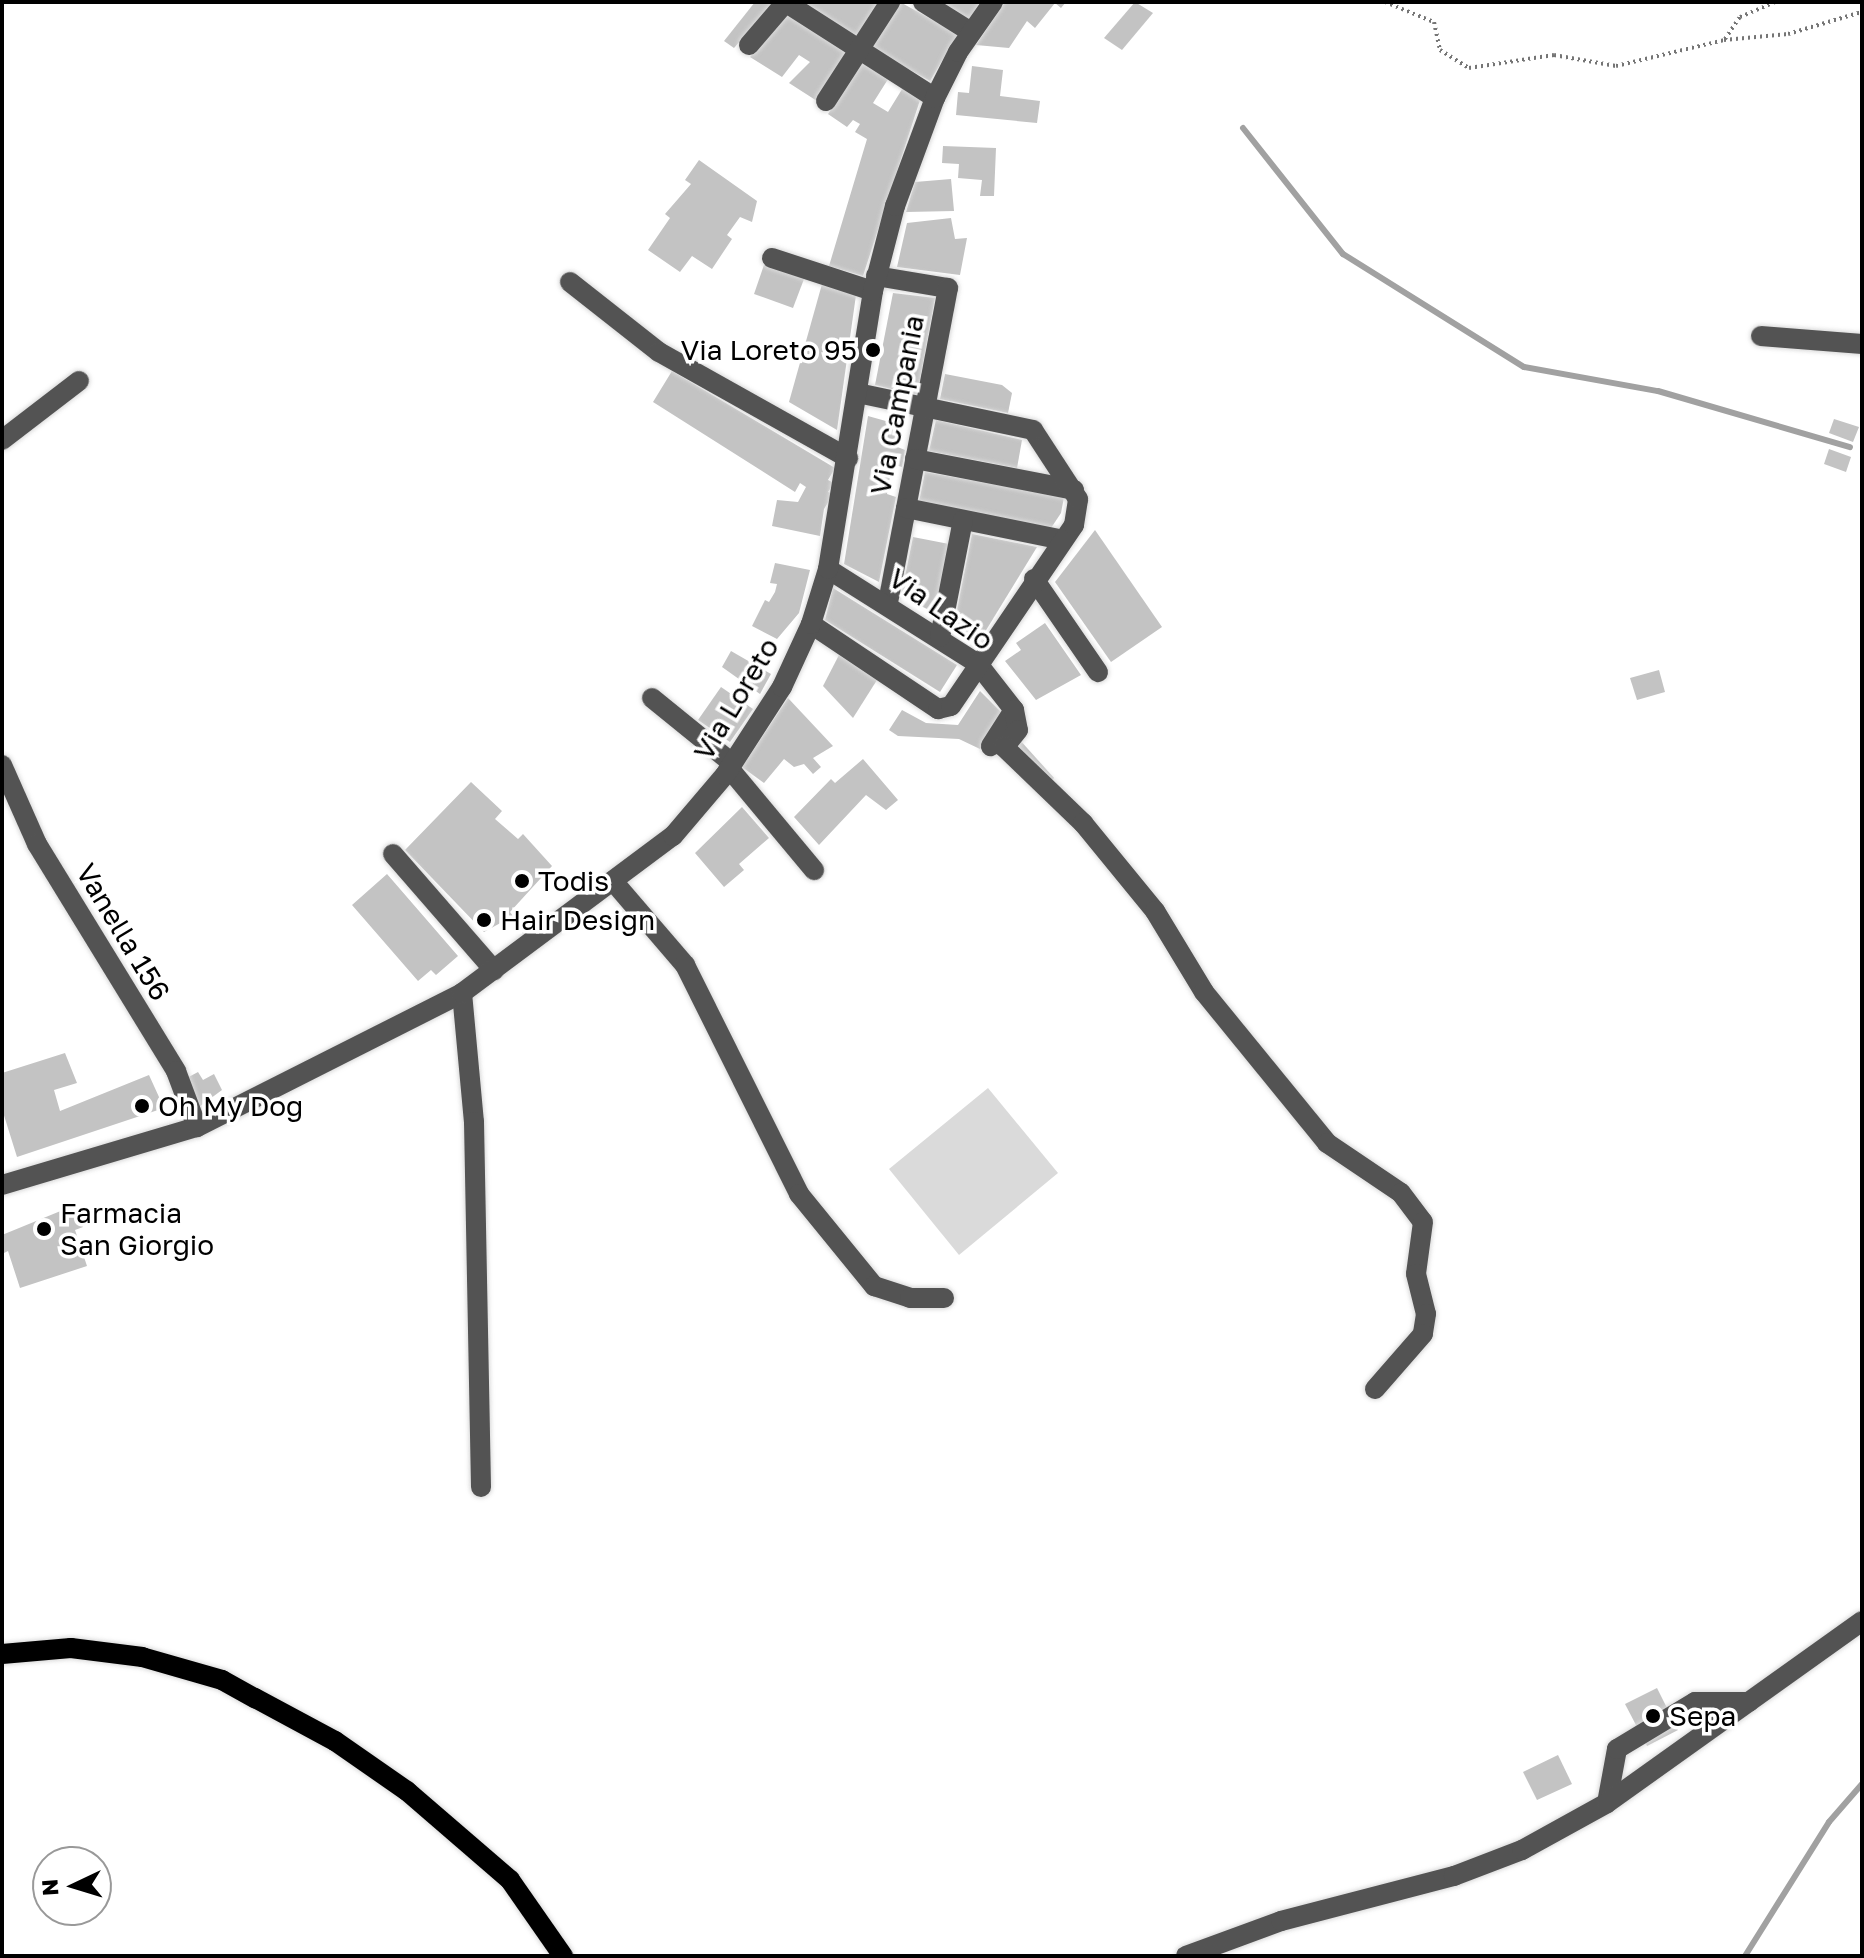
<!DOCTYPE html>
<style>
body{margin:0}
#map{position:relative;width:1864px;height:1958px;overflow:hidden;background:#fff;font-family:"Golos Text",sans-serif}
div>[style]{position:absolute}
.green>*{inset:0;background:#dadada}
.stream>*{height:6px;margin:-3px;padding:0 3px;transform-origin:3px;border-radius:3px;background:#a1a1a1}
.building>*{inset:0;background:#c3c3c3}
.path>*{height:4px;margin-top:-2px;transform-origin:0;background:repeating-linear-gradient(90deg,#757575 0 2px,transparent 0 6px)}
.roads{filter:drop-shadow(0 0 2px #dbdbdb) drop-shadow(0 0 2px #dbdbdb)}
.minor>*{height:20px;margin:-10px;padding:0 10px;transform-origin:10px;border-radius:10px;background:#535353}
.major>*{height:20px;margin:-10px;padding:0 10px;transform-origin:10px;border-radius:10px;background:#000}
.dots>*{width:22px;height:22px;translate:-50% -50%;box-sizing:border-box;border:4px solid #fff;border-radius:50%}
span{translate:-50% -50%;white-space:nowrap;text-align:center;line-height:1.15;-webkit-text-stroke:7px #fff;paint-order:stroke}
.poi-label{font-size:28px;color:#000}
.right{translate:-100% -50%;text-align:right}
.left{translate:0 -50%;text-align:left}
.street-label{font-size:28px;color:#000}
.frame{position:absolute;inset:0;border:4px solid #000;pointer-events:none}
.north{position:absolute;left:32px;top:1846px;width:80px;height:80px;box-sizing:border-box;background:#fff;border:2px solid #999;border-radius:50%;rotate:266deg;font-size:22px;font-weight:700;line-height:32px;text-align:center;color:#000}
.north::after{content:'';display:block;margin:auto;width:28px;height:36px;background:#000;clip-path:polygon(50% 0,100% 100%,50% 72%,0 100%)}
</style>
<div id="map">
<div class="green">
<div style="clip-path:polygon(988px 1088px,1058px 1173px,959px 1255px,889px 1169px)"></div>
</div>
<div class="stream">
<div style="left:1243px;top:128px;width:161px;rotate:51.6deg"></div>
<div style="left:1343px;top:254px;width:213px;rotate:32deg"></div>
<div style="left:1524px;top:367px;width:136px;rotate:10.2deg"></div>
<div style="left:1658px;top:391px;width:200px;rotate:16.3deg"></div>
<div style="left:1745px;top:1956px;width:158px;rotate:-57.9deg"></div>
<div style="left:1829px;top:1822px;width:50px;rotate:-49deg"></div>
</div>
<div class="building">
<div style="clip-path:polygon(755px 2px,772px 4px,734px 48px,724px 41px)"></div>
<div style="clip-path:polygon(800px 2px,879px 2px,858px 38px)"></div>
<div style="clip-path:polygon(900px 2px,958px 34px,930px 81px,869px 47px)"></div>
<div style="clip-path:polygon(941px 2px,980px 2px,969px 20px)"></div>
<div style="clip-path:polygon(1005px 2px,1066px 2px,1061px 8px,1055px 3px,1035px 28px,1027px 21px,1009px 48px,976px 45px)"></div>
<div style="clip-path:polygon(1135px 2px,1153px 13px,1122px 50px,1104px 38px)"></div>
<div style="clip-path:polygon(788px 14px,848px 52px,817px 101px,789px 83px,810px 62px,799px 55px,782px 77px,750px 57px)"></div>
<div style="clip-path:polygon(863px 60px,890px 76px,873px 103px,888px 112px,904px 86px,921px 97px,863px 276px,829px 266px,867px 139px,855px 132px,860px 124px,853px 120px,847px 127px,828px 114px)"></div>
<div style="clip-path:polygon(972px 66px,1003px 70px,1000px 96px,1040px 101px,1037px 123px,956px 115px,958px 92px,969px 93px)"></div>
<div style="clip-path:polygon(943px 146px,996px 148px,994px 196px,980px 196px,982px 180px,958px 178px,959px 164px,942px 163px)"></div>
<div style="clip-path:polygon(699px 160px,757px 201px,752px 222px,740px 217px,727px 235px,732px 239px,712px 269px,692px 256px,680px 272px,648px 250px,670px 218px,665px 214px,691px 184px,685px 180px)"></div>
<div style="clip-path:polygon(951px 179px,954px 211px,906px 212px,915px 182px)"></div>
<div style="clip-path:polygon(951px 218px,955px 239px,967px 238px,960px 275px,897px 267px,907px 223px)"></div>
<div style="clip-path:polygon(764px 265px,804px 279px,793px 308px,754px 294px)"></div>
<div style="clip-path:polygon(822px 284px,856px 295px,837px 430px,789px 402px)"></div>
<div style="clip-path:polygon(893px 293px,935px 298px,917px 395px,875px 385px)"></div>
<div style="clip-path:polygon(672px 371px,835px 468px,828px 480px,834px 483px,828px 492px,833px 494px,824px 509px,820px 536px,772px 526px,777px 500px,798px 502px,806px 487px,800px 483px,795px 492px,653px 402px)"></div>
<div style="clip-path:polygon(945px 374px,1002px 385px,1012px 393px,1008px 413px,940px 399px)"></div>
<div style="clip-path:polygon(868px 416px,900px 425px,895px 446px,905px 450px,902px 467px,892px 464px,887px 494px,896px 497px,879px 582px,844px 564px)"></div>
<div style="clip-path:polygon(1834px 419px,1859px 427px,1853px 442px,1829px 433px)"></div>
<div style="clip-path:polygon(936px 420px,1022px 440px,1017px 468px,929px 451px)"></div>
<div style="clip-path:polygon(1829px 449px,1851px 457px,1846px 472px,1824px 464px)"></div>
<div style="clip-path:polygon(925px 472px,1064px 497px,1061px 513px,1051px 528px,919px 502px)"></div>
<div style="clip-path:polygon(1095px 530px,1162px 627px,1111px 662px,1055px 582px)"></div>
<div style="clip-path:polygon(972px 534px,1037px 547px,977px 645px,953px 630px)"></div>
<div style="clip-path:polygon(913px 537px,949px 544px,935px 613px,901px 596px)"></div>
<div style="clip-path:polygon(775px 563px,810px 570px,799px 613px,777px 639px,752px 626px,765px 600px,769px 602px,775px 592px,777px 584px,770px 583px)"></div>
<div style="clip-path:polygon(833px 588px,957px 665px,940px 692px,825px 620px)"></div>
<div style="clip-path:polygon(1045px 623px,1081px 675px,1036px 700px,1005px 661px,1021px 650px,1016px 643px)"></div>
<div style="clip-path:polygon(731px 651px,771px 674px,760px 694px,722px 667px)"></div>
<div style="clip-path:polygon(839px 655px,877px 680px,853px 718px,823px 686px)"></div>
<div style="clip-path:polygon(1659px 670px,1665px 692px,1637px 700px,1630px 678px)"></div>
<div style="clip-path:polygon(721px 687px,753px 709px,730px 742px,698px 720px)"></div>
<div style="clip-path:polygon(980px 691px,1002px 713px,980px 749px,959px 739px,898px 736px,889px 730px,902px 710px,926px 723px,958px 725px)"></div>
<div style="clip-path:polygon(788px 698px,833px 746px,813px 758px,821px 767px,813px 774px,804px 764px,794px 767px,784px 759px,764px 783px,742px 767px)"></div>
<div style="clip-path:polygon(1019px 739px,1054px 778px,1045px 787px,1009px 748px)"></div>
<div style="clip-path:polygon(863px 759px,898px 800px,886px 810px,866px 795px,819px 845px,794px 817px,831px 779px,835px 783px)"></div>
<div style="clip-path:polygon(471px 782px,502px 811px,495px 819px,518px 839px,523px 834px,552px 866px,510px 912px,513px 916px,484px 932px,405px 850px)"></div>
<div style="clip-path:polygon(742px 807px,769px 838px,739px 864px,744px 870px,724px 887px,695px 853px)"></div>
<div style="clip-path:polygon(387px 874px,458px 956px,436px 975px,431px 970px,418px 981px,352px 905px)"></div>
<div style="clip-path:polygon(65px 1053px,77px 1083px,54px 1090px,60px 1111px,149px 1075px,164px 1108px,17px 1157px,2px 1109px,2px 1073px)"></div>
<div style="clip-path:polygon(198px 1072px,203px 1080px,214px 1074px,222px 1090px,199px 1107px,185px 1079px)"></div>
<div style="clip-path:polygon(63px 1210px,77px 1210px,83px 1227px,75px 1230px,87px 1266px,20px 1288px,8px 1251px,4px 1253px,2px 1235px)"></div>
<div style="clip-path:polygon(1657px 1688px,1678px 1730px,1647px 1746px,1625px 1704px)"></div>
<div style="clip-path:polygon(1558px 1755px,1572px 1784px,1537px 1800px,1523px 1772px)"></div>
</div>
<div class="path">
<div style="left:1385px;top:2px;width:53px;rotate:22.2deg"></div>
<div style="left:1434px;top:22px;width:29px;rotate:78deg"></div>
<div style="left:1440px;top:50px;width:34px;rotate:32deg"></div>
<div style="left:1469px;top:68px;width:86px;rotate:-8.7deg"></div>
<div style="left:1554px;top:55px;width:63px;rotate:10.1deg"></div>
<div style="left:1616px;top:66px;width:111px;rotate:-13.5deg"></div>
<div style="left:1724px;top:40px;width:64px;rotate:-5.4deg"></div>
<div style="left:1788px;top:34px;width:77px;rotate:-16.6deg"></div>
<div style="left:1725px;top:39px;width:27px;rotate:-56deg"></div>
<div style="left:1740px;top:17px;width:39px;rotate:-23deg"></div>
</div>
<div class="roads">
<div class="minor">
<div style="left:785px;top:2px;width:178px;rotate:32.6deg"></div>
<div style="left:923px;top:2px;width:57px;rotate:32deg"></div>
<div style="left:749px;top:45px;width:57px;rotate:-49.3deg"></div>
<div style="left:826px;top:101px;width:118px;rotate:-57.1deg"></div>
<div style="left:772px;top:258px;width:106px;rotate:18.1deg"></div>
<div style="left:876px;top:276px;width:73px;rotate:9.5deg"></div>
<div style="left:948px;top:288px;width:321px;rotate:100.8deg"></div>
<div style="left:570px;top:282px;width:113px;rotate:38.2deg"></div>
<div style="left:659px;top:352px;width:217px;rotate:29.3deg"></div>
<div style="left:1761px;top:336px;width:101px;rotate:4.5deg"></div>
<div style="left:2px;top:440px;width:97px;rotate:-37.5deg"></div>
<div style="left:915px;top:459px;width:162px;rotate:11deg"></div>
<div style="left:906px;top:508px;width:160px;rotate:11.5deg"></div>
<div style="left:828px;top:569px;width:178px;rotate:32.3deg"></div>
<div style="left:978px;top:664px;width:58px;rotate:52deg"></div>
<div style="left:1014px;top:710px;width:43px;rotate:122.6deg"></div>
<div style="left:1034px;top:579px;width:113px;rotate:55.5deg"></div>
<div style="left:811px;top:624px;width:153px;rotate:33.8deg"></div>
<div style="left:938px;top:709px;width:13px;rotate:-13deg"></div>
<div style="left:951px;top:706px;width:219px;rotate:-55.8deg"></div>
<div style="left:1074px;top:525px;width:26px;rotate:-81deg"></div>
<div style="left:1078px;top:499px;width:82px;rotate:-123.1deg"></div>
<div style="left:1033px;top:430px;width:179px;rotate:-168.1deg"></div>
<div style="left:940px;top:637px;width:119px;rotate:-78.9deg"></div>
<div style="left:652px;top:698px;width:103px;rotate:39.1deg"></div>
<div style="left:1014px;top:710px;width:20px;rotate:79deg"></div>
<div style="left:1018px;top:730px;width:22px;rotate:129deg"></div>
<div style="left:1004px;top:747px;width:110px;rotate:43.9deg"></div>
<div style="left:1083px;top:823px;width:114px;rotate:50.7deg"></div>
<div style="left:1155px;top:911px;width:95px;rotate:58.8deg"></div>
<div style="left:1204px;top:992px;width:195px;rotate:50.8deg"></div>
<div style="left:1327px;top:1143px;width:89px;rotate:34deg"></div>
<div style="left:1401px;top:1193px;width:36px;rotate:53deg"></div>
<div style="left:1423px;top:1222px;width:52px;rotate:97.7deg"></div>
<div style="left:1416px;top:1274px;width:41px;rotate:76deg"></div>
<div style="left:1426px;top:1314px;width:20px;rotate:99deg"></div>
<div style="left:1423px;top:1334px;width:73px;rotate:131.1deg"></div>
<div style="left:2px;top:765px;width:86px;rotate:66.1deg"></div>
<div style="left:37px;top:844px;width:266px;rotate:58.5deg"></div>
<div style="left:176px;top:1071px;width:60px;rotate:69.4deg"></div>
<div style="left:729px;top:768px;width:133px;rotate:50.2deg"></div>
<div style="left:393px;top:854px;width:154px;rotate:49deg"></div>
<div style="left:613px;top:881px;width:111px;rotate:49.4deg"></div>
<div style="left:685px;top:965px;width:256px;rotate:63.5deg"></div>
<div style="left:799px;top:1194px;width:119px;rotate:50.8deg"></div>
<div style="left:874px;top:1286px;width:38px;rotate:18deg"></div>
<div style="left:910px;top:1298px;width:34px"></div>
<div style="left:462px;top:993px;width:130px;rotate:84.7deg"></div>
<div style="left:474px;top:1122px;width:365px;rotate:88.9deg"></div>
<div style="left:2px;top:1185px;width:203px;rotate:-16.6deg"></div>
<div style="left:197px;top:1127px;width:297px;rotate:-26.8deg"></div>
<div style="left:462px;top:993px;width:263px;rotate:-36.7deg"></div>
<div style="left:673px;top:836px;width:80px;rotate:-49.6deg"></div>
<div style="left:725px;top:775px;width:105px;rotate:-57.1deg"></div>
<div style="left:782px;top:687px;width:69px;rotate:-65.3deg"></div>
<div style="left:811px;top:624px;width:58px;rotate:-72.8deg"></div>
<div style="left:828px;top:569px;width:282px;rotate:-80.8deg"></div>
<div style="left:873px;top:291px;width:88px;rotate:-75.5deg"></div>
<div style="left:895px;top:206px;width:115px;rotate:-69.7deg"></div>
<div style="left:935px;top:98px;width:51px;rotate:-63.4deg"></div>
<div style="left:958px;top:52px;width:61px;rotate:-55deg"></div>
<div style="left:1607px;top:1803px;width:55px;rotate:-79.5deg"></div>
<div style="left:1617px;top:1749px;width:91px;rotate:-31.1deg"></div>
<div style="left:1695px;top:1702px;width:54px"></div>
<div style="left:1186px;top:1956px;width:101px;rotate:-20.2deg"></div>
<div style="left:1281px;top:1921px;width:179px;rotate:-14.6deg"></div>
<div style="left:1454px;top:1876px;width:73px;rotate:-20.9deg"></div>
<div style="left:1522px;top:1850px;width:97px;rotate:-28.9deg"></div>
<div style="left:1607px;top:1803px;width:313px;rotate:-35.5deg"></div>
</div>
<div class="major">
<div style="left:2px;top:1654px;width:69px;rotate:-5deg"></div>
<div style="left:71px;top:1648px;width:72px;rotate:7.2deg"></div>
<div style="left:142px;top:1657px;width:83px;rotate:16deg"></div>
<div style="left:222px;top:1680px;width:38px;rotate:29deg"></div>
<div style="left:255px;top:1698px;width:91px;rotate:28.3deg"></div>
<div style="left:335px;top:1741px;width:88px;rotate:34.8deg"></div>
<div style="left:407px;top:1791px;width:136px;rotate:40.8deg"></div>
<div style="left:510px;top:1880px;width:93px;rotate:55.1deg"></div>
</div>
</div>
<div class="dots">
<div style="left:873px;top:350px;background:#000"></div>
<div style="left:522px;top:881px;background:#000"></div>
<div style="left:484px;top:920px;background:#000"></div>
<div style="left:142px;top:1106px;background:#000"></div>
<div style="left:44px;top:1229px;background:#000"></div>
<div style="left:1653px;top:1716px;background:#000"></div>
</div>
<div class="poi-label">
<span class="right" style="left:857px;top:350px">Via Loreto 95</span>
<span class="left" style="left:538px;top:881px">Todis</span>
<span class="left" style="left:500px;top:920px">Hair Design</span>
<span class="left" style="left:158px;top:1106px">Oh My Dog</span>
<span class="left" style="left:60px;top:1229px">Farmacia<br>San Giorgio</span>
<span class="left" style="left:1669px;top:1716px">Sepa</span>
</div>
<div class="street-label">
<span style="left:897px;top:405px;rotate:-79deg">Via Campania</span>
<span style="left:941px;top:609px;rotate:35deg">Via Lazio</span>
<span style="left:736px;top:699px;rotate:-59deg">Via Loreto</span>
<span style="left:123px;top:932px;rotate:59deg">Vanella 156</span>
</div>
<div class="frame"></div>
<div class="north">N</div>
</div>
